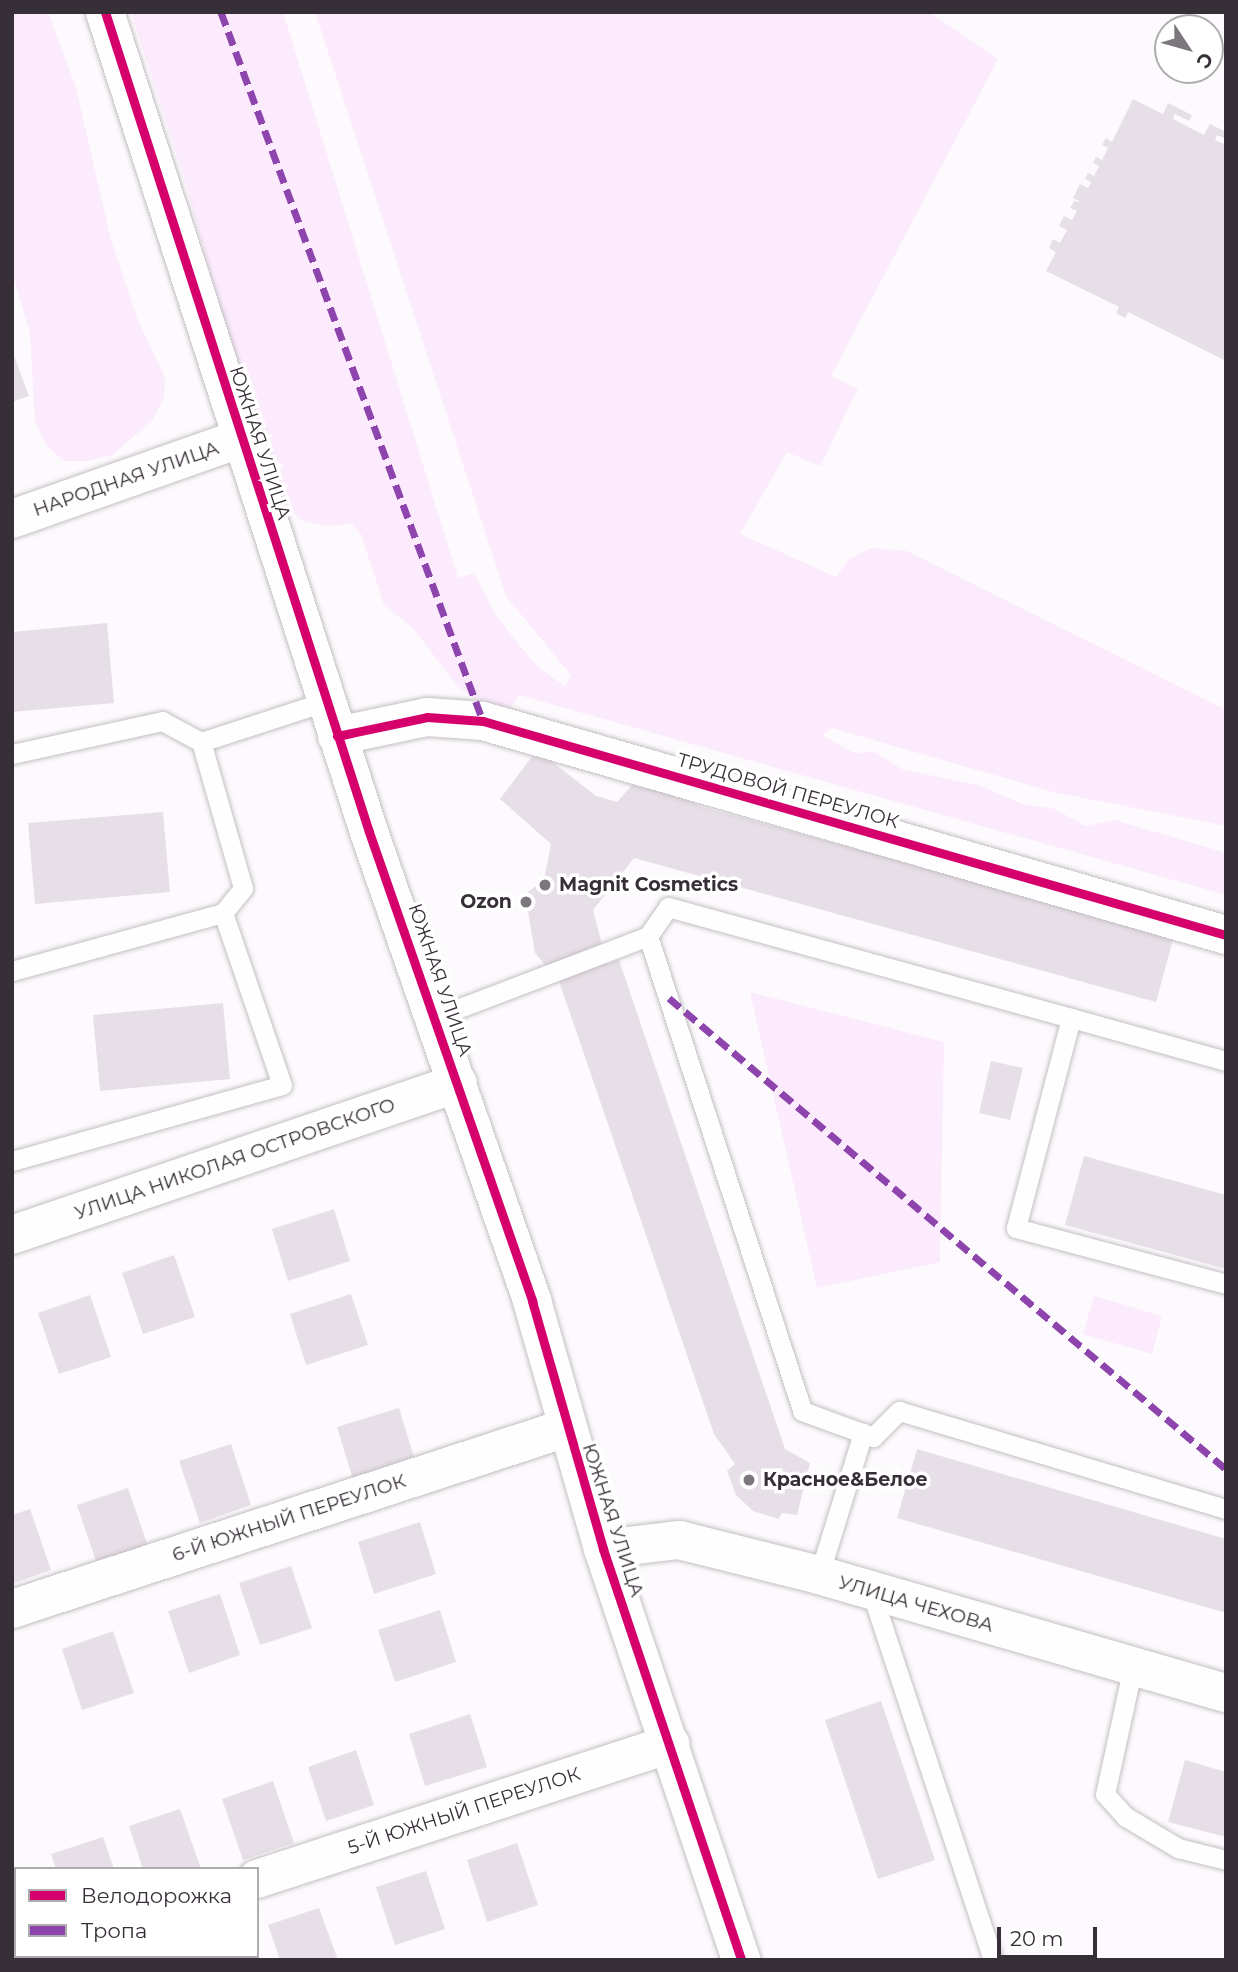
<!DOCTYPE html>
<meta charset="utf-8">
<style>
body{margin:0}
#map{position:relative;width:1238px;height:1972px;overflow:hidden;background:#fcfafc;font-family:Montserrat,sans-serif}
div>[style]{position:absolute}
.green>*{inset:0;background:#fceafd}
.building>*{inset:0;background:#e7dfe7}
.roads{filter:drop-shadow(0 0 2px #c3bfc3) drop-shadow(0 0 2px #c3bfc3)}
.lane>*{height:19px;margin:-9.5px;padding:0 9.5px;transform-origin:9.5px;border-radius:9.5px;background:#fffeff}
.street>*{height:38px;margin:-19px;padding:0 19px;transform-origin:19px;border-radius:19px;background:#fffeff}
.secondary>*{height:38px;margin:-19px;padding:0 19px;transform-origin:19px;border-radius:19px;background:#fffeff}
.quiet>*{height:7px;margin-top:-3.5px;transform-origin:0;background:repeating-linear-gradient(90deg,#8e44ad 0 14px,transparent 0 21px)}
.cycleway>*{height:9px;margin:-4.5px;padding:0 4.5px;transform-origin:4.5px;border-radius:4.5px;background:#d6006c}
.dots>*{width:19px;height:19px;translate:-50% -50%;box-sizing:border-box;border:4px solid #fff;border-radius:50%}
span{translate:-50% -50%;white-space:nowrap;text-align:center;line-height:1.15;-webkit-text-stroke:7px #fff;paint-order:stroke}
.street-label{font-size:19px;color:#372f38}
.poi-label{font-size:19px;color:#372f38;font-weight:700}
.left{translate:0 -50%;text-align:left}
.right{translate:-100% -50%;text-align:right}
.frame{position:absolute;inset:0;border:14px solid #372f38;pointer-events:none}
.legend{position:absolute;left:14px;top:1867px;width:245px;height:91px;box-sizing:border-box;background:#fff;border:2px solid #afacaf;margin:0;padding:9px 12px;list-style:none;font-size:21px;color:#372f38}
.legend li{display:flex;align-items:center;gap:14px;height:35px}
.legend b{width:35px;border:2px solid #afacaf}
.north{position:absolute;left:1154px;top:14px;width:70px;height:70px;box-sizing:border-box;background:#fff;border:2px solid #afacaf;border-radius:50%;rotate:126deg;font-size:19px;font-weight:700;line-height:28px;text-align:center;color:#372f38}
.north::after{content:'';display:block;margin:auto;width:24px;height:32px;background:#7c767d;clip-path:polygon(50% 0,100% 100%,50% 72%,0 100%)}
.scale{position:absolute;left:997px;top:1927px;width:100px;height:32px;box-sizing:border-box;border:4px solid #372f38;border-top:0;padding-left:9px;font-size:21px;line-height:24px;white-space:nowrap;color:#372f38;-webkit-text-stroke:5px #fff;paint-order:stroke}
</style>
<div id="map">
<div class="green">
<div style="clip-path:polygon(12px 12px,48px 12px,76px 88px,111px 240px,138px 321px,165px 377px,164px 398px,152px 421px,112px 455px,88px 461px,64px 461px,46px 445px,35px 422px,30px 333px,12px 271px)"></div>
<div style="clip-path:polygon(131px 12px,283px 12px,458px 578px,474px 573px,497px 617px,534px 663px,565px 687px,571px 675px,506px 596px,315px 12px,929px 12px,998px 59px,831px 376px,858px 389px,820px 466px,787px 452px,740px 534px,836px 577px,849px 559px,870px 548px,907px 551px,1226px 710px,1226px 826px,1053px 792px,832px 728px,822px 735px,854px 753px,875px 752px,901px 769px,981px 786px,1022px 804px,1055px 809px,1085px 826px,1115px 820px,1226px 853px,1226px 895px,519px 695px,507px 713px,484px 706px,457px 686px,413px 628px,384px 605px,361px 534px,352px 524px,327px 526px,303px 521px,277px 499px,265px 470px,186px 184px)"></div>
<div style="clip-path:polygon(750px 992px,944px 1042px,940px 1262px,817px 1288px)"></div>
<div style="clip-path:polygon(1094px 1296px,1162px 1316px,1152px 1354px,1083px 1334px)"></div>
</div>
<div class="building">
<div style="clip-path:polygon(1133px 99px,1163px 114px,1168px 103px,1192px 115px,1189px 121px,1175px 114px,1173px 119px,1204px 135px,1210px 124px,1226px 132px,1226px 139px,1217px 135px,1215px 140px,1226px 145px,1226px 361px,1128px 312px,1125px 318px,1116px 313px,1119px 307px,1046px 271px,1056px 252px,1049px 248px,1053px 239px,1060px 243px,1067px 230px,1059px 226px,1064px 216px,1072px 220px,1077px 211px,1070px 208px,1074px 201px,1081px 202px,1073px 198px,1080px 184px,1088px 188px,1091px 182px,1085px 179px,1088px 173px,1094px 176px,1099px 166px,1093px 163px,1096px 157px,1102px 160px,1108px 148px,1102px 145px,1106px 138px,1112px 142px)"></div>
<div style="clip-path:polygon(12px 350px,29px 396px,12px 402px)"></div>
<div style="clip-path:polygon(107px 623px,114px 703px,12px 712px,12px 632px)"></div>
<div style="clip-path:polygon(537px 750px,596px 796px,617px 802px,632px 785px,676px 795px,702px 807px,1174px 936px,1156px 1002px,634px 858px,593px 910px,607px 964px,619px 960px,785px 1449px,810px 1463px,797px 1515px,782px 1513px,779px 1519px,753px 1511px,736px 1495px,727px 1471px,735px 1464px,714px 1434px,559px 981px,535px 953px,525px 894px,544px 880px,551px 844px,500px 799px)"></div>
<div style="clip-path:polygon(163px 812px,170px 892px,35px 904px,28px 823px)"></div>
<div style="clip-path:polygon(223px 1003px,230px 1079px,100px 1091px,93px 1015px)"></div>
<div style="clip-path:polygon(991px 1061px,1023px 1068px,1010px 1120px,979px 1113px)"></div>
<div style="clip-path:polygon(1084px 1156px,1226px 1195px,1226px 1269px,1065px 1225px)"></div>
<div style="clip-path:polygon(334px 1209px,350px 1261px,288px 1281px,272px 1229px)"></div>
<div style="clip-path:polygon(174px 1255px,195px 1317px,143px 1334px,122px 1273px)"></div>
<div style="clip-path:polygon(351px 1294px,368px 1345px,306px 1365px,290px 1314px)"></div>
<div style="clip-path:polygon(90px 1295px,111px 1357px,59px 1374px,38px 1313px)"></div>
<div style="clip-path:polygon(399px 1408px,415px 1460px,353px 1479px,337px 1427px)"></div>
<div style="clip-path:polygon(231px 1444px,251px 1505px,200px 1523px,179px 1461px)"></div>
<div style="clip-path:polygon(917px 1449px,1226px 1539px,1226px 1613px,897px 1518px)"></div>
<div style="clip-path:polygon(128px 1488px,149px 1549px,98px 1567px,77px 1505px)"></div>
<div style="clip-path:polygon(30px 1509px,51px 1570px,12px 1584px,12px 1515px)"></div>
<div style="clip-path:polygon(420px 1522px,436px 1574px,374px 1594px,358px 1542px)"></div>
<div style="clip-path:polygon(291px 1566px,312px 1628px,260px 1645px,239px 1583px)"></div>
<div style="clip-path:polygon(220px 1594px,240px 1655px,189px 1673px,168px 1611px)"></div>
<div style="clip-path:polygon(440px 1610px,456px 1662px,395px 1682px,378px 1630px)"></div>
<div style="clip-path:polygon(113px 1631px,134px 1693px,82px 1710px,62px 1649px)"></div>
<div style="clip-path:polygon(881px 1701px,935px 1860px,878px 1879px,825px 1720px)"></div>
<div style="clip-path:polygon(470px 1714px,487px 1767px,425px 1786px,409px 1734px)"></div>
<div style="clip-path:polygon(356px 1750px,374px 1805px,326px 1821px,308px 1767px)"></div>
<div style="clip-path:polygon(1185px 1760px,1226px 1772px,1226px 1837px,1168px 1822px)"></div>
<div style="clip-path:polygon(273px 1781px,294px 1843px,243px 1860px,222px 1799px)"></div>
<div style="clip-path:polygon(180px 1809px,201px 1869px,143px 1869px,129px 1826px)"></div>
<div style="clip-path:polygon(103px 1837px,114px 1869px,56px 1869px,51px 1854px)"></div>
<div style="clip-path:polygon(517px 1843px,538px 1905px,487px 1922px,467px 1860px)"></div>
<div style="clip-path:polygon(426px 1871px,445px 1929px,395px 1945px,376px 1887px)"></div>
<div style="clip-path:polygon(16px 1882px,16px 1934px,12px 1936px,12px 1883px)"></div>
<div style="clip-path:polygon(319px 1908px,338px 1960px,280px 1960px,268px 1925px)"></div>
<div style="clip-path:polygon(189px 1956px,236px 1956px,238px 1960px,180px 1960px)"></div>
</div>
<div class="roads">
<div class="lane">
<div style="left:12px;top:754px;width:154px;rotate:-12.4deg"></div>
<div style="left:162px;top:721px;width:44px;rotate:28.3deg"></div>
<div style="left:648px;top:936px;width:499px;rotate:72deg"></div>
<div style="left:802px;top:1411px;width:76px;rotate:20.1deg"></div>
<div style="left:873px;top:1437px;width:37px;rotate:-45deg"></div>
<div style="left:899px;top:1411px;width:341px;rotate:16.7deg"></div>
<div style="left:12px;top:971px;width:219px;rotate:-15.4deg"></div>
<div style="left:436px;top:1017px;width:227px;rotate:-20.9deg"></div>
<div style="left:648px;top:936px;width:35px;rotate:-55deg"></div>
<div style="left:668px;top:907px;width:418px;rotate:15.4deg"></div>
<div style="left:1071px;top:1018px;width:217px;rotate:104.7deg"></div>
<div style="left:1016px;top:1228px;width:217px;rotate:14.9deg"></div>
<div style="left:1071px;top:1018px;width:161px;rotate:15.5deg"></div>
<div style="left:12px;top:1161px;width:280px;rotate:-15.7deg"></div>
<div style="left:282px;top:1085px;width:182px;rotate:-108.9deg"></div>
<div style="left:223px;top:913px;width:32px;rotate:-51deg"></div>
<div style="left:243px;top:888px;width:152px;rotate:-106deg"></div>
<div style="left:201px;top:742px;width:133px;rotate:-18deg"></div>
<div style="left:819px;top:1575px;width:149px;rotate:-72.8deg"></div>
<div style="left:871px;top:1591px;width:389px;rotate:71.7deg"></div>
<div style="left:1133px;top:1666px;width:131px;rotate:102.3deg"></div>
<div style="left:1105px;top:1794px;width:31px;rotate:48deg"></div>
<div style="left:1126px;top:1817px;width:61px;rotate:30.8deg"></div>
<div style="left:1178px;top:1848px;width:49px;rotate:14deg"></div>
</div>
<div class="street">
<div style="left:12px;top:519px;width:241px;rotate:-19.4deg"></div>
<div style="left:337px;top:736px;width:92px;rotate:-11.9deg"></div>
<div style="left:427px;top:717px;width:56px;rotate:4.1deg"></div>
<div style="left:483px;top:721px;width:773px;rotate:16.07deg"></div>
<div style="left:12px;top:1235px;width:471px;rotate:-18.8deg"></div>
<div style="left:603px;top:1549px;width:77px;rotate:-6.8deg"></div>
<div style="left:679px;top:1540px;width:144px;rotate:14deg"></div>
<div style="left:819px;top:1575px;width:424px;rotate:16.2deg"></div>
<div style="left:12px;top:1609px;width:583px;rotate:-18.09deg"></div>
<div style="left:257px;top:1879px;width:435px;rotate:-18.1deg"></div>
<div style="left:12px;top:1959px;width:9px;rotate:-21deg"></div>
</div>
<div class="secondary">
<div style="left:105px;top:12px;width:861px;rotate:72.15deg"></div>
<div style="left:369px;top:832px;width:497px;rotate:70.8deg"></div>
<div style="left:532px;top:1301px;width:258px;rotate:74deg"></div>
<div style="left:603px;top:1549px;width:434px;rotate:71.4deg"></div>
</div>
</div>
<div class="quiet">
<div style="left:221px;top:12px;width:756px;rotate:69.72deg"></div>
<div style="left:669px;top:998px;width:729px;rotate:40.22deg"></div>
</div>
<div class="cycleway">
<div style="left:105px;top:12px;width:861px;rotate:72.15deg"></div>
<div style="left:369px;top:832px;width:497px;rotate:70.8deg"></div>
<div style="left:532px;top:1301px;width:258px;rotate:74deg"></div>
<div style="left:603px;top:1549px;width:434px;rotate:71.4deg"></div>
<div style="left:337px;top:736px;width:92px;rotate:-11.9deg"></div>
<div style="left:427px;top:717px;width:56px;rotate:4.1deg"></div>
<div style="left:483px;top:721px;width:773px;rotate:16.07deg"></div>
</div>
<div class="dots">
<div style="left:545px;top:885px;background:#7c767d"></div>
<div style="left:526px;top:902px;background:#7c767d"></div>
<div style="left:749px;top:1480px;background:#7c767d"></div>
</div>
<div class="street-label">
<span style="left:260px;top:443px;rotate:72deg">ЮЖНАЯ УЛИЦА</span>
<span style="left:126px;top:479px;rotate:-19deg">НАРОДНАЯ УЛИЦА</span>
<span style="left:788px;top:791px;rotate:16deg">ТРУДОВОЙ ПЕРЕУЛОК</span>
<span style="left:440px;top:980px;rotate:71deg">ЮЖНАЯ УЛИЦА</span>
<span style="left:235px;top:1159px;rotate:-19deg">УЛИЦА НИКОЛАЯ ОСТРОВСКОГО</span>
<span style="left:289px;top:1518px;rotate:-18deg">6-Й ЮЖНЫЙ ПЕРЕУЛОК</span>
<span style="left:613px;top:1520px;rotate:72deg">ЮЖНАЯ УЛИЦА</span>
<span style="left:916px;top:1604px;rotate:16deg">УЛИЦА ЧЕХОВА</span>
<span style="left:464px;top:1811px;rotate:-18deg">5-Й ЮЖНЫЙ ПЕРЕУЛОК</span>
</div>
<div class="poi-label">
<span class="left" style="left:559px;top:885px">Magnit Cosmetics</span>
<span class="right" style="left:512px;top:902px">Ozon</span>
<span class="left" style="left:763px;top:1480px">Красное&amp;Белое</span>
</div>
<div class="frame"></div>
<ul class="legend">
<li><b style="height:9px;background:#d6006c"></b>Велодорожка</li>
<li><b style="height:9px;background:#8e44ad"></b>Тропа</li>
</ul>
<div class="north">С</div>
<div class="scale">20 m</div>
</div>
